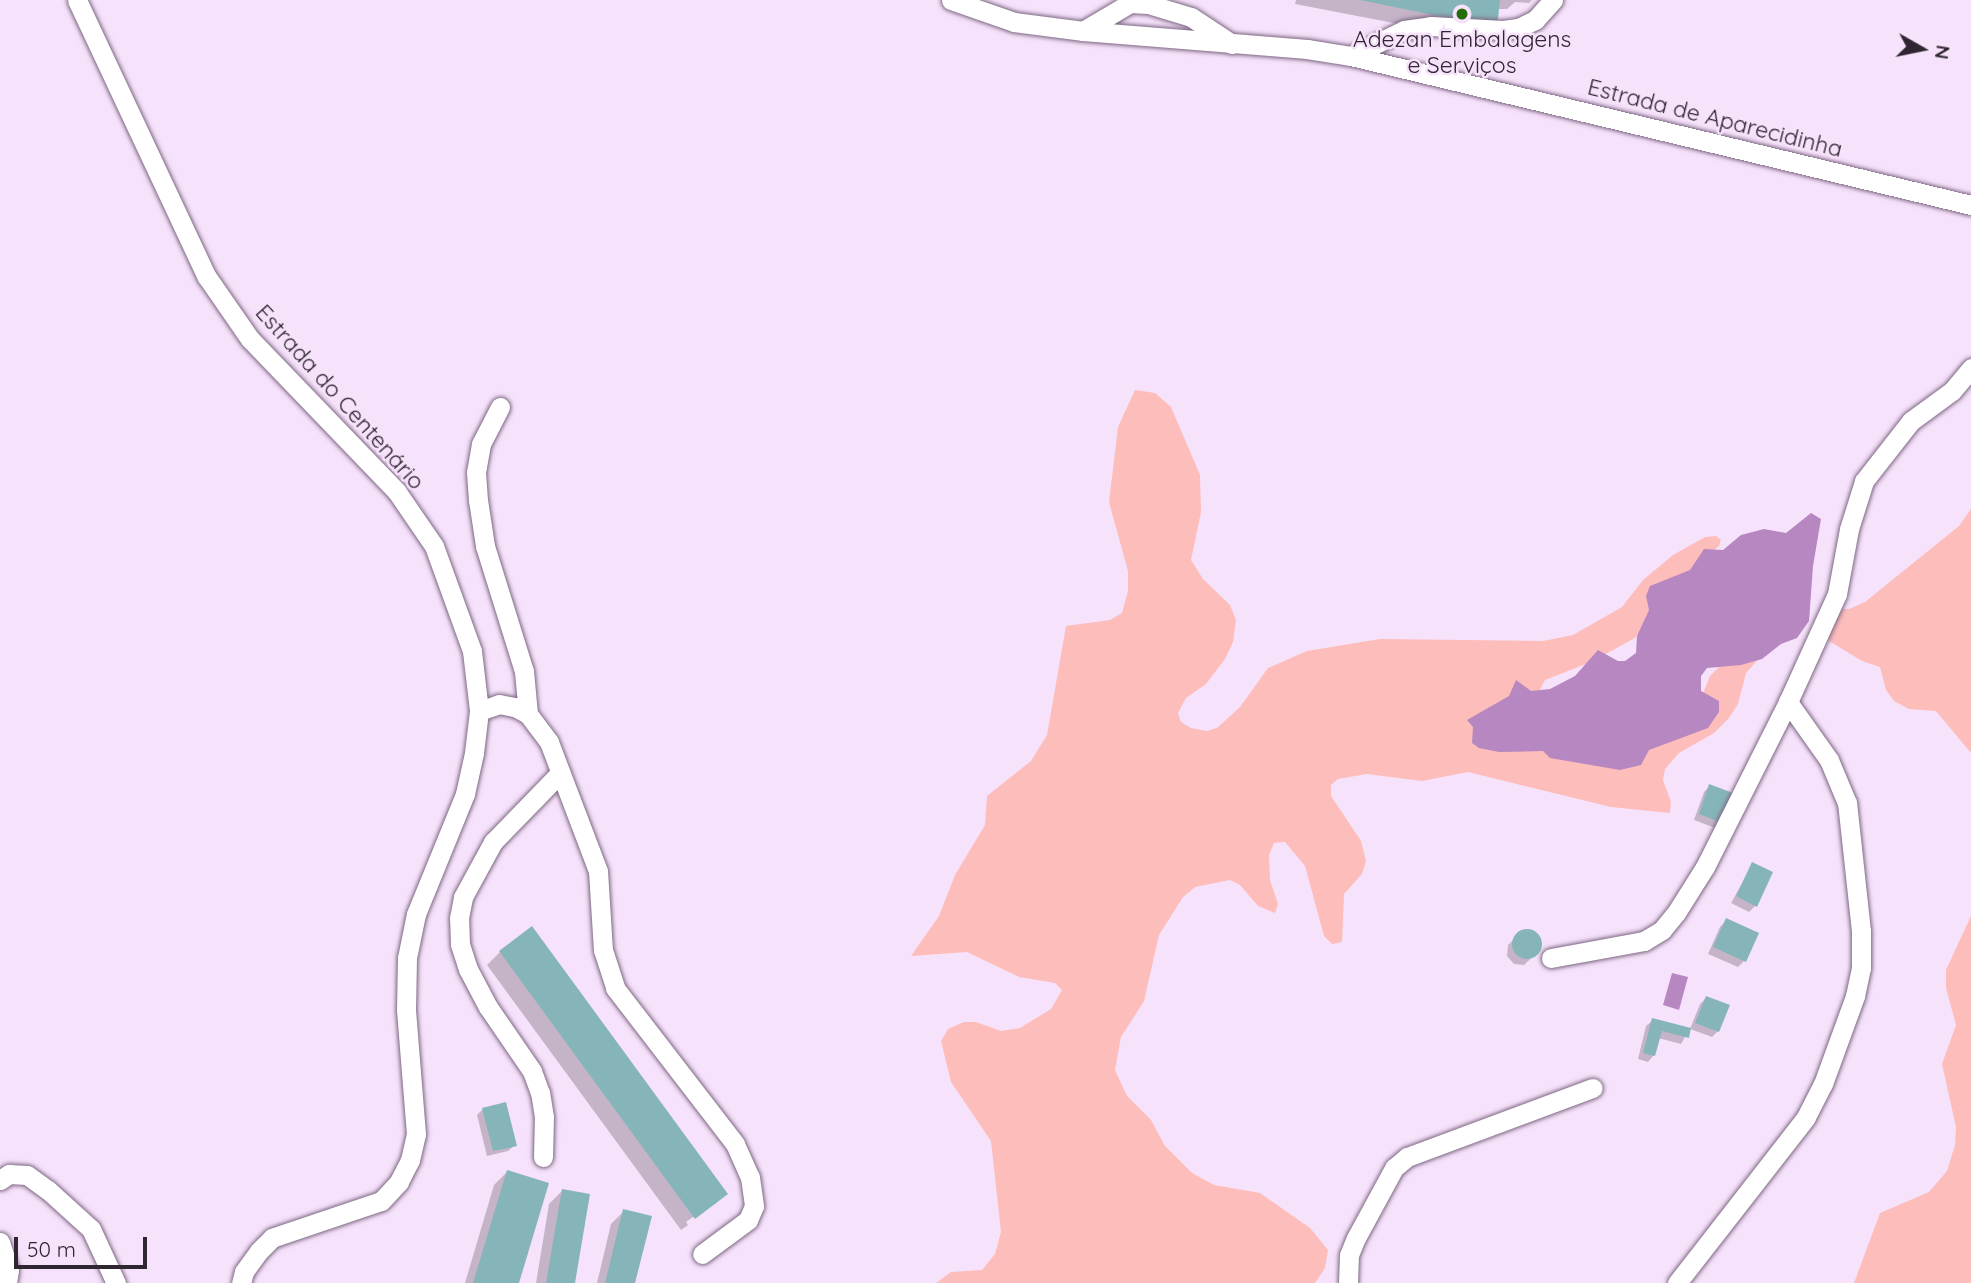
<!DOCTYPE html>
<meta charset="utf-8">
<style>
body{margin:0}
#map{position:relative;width:1971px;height:1283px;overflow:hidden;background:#f7e2fb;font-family:Quicksand,sans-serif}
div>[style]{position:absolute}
.green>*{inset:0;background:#fdbdbb}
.water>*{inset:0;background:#b687c1}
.shadow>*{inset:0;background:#0003}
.building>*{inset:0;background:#85b5b8}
.round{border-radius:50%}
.roads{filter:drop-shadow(0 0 2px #7d6783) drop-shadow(0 0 2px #7d6783)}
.minor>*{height:19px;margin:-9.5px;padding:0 9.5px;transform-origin:9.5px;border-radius:9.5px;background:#fff}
.dots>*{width:19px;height:19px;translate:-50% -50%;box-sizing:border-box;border:4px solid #f7e2fb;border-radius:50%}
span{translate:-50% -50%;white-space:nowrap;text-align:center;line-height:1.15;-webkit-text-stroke:5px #f7e2fb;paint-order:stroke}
.poi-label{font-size:23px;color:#2f2632}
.street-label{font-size:23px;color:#2f2632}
.north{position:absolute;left:1887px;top:14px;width:70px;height:70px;-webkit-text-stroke:5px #f7e2fb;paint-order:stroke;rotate:99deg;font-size:19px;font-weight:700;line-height:28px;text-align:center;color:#2f2632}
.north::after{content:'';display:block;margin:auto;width:24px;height:32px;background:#2f2632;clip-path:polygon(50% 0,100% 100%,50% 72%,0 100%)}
.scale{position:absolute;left:14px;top:1237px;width:133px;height:32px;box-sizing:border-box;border:4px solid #2f2632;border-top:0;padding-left:9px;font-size:21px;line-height:24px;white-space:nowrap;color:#2f2632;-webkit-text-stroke:5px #f7e2fb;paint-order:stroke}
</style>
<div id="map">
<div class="green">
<div style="clip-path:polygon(1135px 390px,1155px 393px,1171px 407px,1200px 475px,1201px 512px,1191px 560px,1203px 579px,1230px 605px,1236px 620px,1233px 642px,1225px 659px,1206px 684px,1186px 698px,1178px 713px,1181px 722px,1191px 728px,1207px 731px,1217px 728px,1240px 707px,1268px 668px,1307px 651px,1380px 639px,1543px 641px,1573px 635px,1622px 607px,1643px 580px,1673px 555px,1705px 537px,1716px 536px,1721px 540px,1719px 546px,1677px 582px,1635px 638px,1591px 662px,1545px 680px,1528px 713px,1698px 706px,1710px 676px,1722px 664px,1761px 656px,1746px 673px,1738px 704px,1729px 718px,1714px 733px,1679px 753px,1665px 769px,1663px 780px,1671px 802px,1670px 813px,1611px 807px,1468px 772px,1422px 781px,1367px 774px,1338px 779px,1331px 785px,1331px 796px,1361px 841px,1366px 861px,1362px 874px,1344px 894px,1342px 942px,1332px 944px,1324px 936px,1305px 866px,1285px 842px,1274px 843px,1269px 855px,1270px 880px,1278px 904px,1275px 913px,1258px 906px,1240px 885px,1230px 880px,1195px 887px,1183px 897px,1159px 935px,1144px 1001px,1121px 1037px,1115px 1070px,1127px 1096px,1151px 1120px,1165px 1146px,1192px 1173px,1214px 1185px,1260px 1193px,1310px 1228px,1328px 1250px,1325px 1268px,1315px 1283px,936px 1283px,951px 1272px,982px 1270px,995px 1254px,1001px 1232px,991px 1141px,951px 1082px,941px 1041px,948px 1029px,964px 1022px,976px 1022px,1001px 1031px,1020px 1028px,1051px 1009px,1062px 990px,1055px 983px,1019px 977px,967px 952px,911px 956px,939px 916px,955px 875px,985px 825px,987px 796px,1031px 761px,1047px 735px,1066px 626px,1110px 620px,1122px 613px,1128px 591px,1128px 571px,1109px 502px,1118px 427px)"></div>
<div style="clip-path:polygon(1971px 509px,1971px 753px,1936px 711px,1909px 709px,1894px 701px,1886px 690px,1880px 667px,1862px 661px,1829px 641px,1824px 619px,1829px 609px,1849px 609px,1865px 602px,1959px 526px)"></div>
<div style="clip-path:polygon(1971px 916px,1971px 1283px,1854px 1283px,1880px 1213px,1929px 1192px,1947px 1171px,1955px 1145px,1956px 1127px,1942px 1064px,1956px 1025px,1946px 988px,1946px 970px)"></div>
</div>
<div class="water">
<div style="clip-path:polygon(1811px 513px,1821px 519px,1813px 566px,1809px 621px,1797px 638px,1781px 644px,1762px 659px,1741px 665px,1707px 668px,1701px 676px,1701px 691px,1719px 701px,1719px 712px,1708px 728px,1649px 750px,1641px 765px,1620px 770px,1550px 758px,1543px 751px,1499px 752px,1479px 748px,1472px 743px,1473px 727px,1467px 720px,1509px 696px,1516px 680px,1531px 691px,1550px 689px,1575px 676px,1598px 650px,1618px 661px,1625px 661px,1636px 653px,1637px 636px,1649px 610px,1646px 596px,1650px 586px,1690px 570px,1704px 549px,1723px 550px,1741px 535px,1764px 529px,1786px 533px)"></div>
<div style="clip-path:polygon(1672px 973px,1688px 977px,1679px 1010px,1663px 1005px)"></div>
</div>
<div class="shadow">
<div style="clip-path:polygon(1296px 0,1532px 0,1529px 3px,1515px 2px,1507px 9px,1497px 9px,1495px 27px,1482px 40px,1295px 4px)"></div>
<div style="clip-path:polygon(1710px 786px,1731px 794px,1715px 828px,1694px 820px,1704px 792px)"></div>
<div style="clip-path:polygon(1753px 864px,1755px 906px,1749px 912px,1731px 903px)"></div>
<div style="clip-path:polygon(1726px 921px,1744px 961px,1738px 967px,1708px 954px,1720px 927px)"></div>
<div style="clip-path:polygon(1523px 931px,1533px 932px,1540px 940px,1539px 951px,1524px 965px,1514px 964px,1507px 956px,1508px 945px)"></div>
<div style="clip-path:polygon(500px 952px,726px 1193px,714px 1205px,714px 1202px,686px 1222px,688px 1225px,681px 1230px,487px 965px)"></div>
<div style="clip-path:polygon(1706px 998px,1718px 1031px,1712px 1037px,1690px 1029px,1700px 1004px)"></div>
<div style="clip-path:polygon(1653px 1020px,1689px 1030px,1681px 1044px,1658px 1038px,1654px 1055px,1648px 1062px,1638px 1059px,1646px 1026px)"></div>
<div style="clip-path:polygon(483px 1109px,515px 1145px,508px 1151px,487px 1156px,477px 1115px)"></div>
<div style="clip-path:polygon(507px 1172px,517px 1283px,465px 1283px,494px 1185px)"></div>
<div style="clip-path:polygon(562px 1191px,573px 1283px,536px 1283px,549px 1204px)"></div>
<div style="clip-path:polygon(624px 1211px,633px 1283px,597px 1283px,611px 1224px)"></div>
</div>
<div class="building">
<div style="clip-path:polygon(1360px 0,1500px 0,1497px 28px)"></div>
<div style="clip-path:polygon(1709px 784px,1733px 793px,1722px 823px,1699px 814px)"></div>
<div style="clip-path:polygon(1752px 862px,1773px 872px,1757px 907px,1736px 896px)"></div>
<div style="clip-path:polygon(1726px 918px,1759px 933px,1746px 962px,1713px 947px)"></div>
<div style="clip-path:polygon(532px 926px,728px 1194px,695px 1219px,499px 951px)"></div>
<div class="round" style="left:1512px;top:929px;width:30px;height:30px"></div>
<div style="clip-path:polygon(1706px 996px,1730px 1005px,1719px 1032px,1695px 1023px)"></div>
<div style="clip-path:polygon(1652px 1018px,1691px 1028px,1689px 1038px,1662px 1031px,1655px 1056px,1643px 1053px)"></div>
<div style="clip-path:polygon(506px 1102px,517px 1146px,493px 1151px,482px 1108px)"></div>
<div style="clip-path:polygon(507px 1170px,549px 1183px,519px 1283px,473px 1283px)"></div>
<div style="clip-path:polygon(562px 1189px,590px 1194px,575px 1283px,546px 1283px)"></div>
<div style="clip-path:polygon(623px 1209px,652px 1216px,635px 1283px,605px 1283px)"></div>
</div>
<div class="roads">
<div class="minor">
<div style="left:77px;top:0;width:306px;rotate:64.9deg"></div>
<div style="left:207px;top:277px;width:75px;rotate:55.3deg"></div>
<div style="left:250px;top:339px;width:212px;rotate:46.1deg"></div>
<div style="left:397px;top:492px;width:65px;rotate:55.6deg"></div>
<div style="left:434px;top:546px;width:112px;rotate:70.1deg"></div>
<div style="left:472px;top:651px;width:60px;rotate:83.3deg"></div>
<div style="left:479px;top:711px;width:42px;rotate:96.8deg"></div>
<div style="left:474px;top:753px;width:42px;rotate:102.4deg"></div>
<div style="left:465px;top:794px;width:130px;rotate:112.2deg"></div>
<div style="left:416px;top:914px;width:45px;rotate:101.6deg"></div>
<div style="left:407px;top:958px;width:52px;rotate:91.1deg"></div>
<div style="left:406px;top:1010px;width:124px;rotate:85.4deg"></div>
<div style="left:416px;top:1134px;width:27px;rotate:103deg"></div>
<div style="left:410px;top:1160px;width:25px;rotate:117deg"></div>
<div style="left:399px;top:1182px;width:26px;rotate:133deg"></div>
<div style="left:381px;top:1201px;width:115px;rotate:161.3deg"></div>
<div style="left:272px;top:1238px;width:18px;rotate:135deg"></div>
<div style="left:259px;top:1251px;width:26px;rotate:126deg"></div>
<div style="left:244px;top:1272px;width:11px;rotate:105deg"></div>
<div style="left:951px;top:0;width:67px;rotate:19.2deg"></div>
<div style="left:1014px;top:22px;width:70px;rotate:7.4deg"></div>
<div style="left:1083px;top:31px;width:225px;rotate:4.6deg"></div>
<div style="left:1307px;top:49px;width:45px;rotate:9deg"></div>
<div style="left:1351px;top:56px;width:638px;rotate:13.51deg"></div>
<div style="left:1083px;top:31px;width:55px;rotate:-30.8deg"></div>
<div style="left:1130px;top:3px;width:18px;rotate:3deg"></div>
<div style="left:1148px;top:4px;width:45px;rotate:16.8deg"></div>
<div style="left:1191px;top:17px;width:49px;rotate:33.4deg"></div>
<div style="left:1351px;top:56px;width:59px;rotate:-26.1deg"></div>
<div style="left:1404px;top:30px;width:27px;rotate:-8deg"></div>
<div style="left:1431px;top:26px;width:72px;rotate:3.2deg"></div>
<div style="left:1503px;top:30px;width:15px;rotate:-8deg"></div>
<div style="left:1518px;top:28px;width:19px;rotate:-25deg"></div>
<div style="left:1535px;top:20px;width:27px;rotate:-48deg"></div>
<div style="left:500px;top:407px;width:42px;rotate:117.2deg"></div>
<div style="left:481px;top:444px;width:28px;rotate:100deg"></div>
<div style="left:476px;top:472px;width:28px;rotate:86deg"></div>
<div style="left:478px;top:500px;width:47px;rotate:81.3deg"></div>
<div style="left:485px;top:546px;width:131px;rotate:72.7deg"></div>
<div style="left:524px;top:671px;width:43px;rotate:84.7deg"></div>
<div style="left:479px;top:711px;width:21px;rotate:-19deg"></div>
<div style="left:499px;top:704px;width:16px;rotate:11deg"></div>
<div style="left:515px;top:707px;width:15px;rotate:28deg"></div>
<div style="left:528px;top:714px;width:35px;rotate:53deg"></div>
<div style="left:549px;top:742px;width:138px;rotate:69.2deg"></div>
<div style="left:598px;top:871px;width:79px;rotate:86.4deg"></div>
<div style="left:603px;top:950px;width:40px;rotate:72deg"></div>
<div style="left:615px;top:988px;width:197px;rotate:52.4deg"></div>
<div style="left:735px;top:1144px;width:36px;rotate:66deg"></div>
<div style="left:750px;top:1177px;width:29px;rotate:82deg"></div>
<div style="left:754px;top:1206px;width:15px;rotate:113deg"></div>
<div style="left:748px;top:1220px;width:57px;rotate:143.5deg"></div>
<div style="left:1551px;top:958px;width:95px;rotate:-10.4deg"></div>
<div style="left:1644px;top:941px;width:21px;rotate:-31deg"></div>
<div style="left:1662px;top:930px;width:22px;rotate:-51deg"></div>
<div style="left:1676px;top:913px;width:54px;rotate:-57.8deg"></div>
<div style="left:1705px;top:867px;width:185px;rotate:-63.3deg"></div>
<div style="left:1788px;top:702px;width:119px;rotate:-65.6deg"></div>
<div style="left:1837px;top:594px;width:66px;rotate:-79.5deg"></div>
<div style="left:1849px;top:529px;width:50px;rotate:-72.6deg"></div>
<div style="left:1864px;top:481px;width:76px;rotate:-51.9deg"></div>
<div style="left:1911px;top:421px;width:51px;rotate:-36.2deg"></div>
<div style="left:1952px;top:391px;width:30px;rotate:-50deg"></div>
<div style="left:543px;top:1157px;width:40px;rotate:-88.6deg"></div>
<div style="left:544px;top:1117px;width:24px;rotate:-99deg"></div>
<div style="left:540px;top:1093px;width:23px;rotate:-110deg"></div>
<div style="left:532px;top:1071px;width:78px;rotate:-124.5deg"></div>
<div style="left:488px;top:1007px;width:43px;rotate:-117.8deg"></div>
<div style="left:468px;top:969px;width:26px;rotate:-108deg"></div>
<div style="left:460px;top:944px;width:26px;rotate:-92deg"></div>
<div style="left:459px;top:918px;width:21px;rotate:-79deg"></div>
<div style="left:463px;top:897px;width:63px;rotate:-61.4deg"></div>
<div style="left:493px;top:842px;width:96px;rotate:-45.8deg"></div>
<div style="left:0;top:1180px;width:11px;rotate:-34deg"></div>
<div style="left:9px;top:1174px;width:18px;rotate:3deg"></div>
<div style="left:27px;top:1175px;width:26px;rotate:36deg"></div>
<div style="left:48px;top:1190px;width:58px;rotate:42.2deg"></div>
<div style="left:91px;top:1229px;width:60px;rotate:65.2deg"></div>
<div style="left:0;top:1242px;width:29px;rotate:72deg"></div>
<div style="left:9px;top:1270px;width:13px;rotate:99deg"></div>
<div style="left:1348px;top:1283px;width:28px;rotate:-88deg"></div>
<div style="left:1349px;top:1255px;width:18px;rotate:-68deg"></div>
<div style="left:1356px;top:1238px;width:80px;rotate:-61.5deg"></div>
<div style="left:1394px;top:1168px;width:17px;rotate:-40deg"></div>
<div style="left:1407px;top:1157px;width:198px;rotate:-20.4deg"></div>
<div style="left:1677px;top:1283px;width:210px;rotate:-52.1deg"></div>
<div style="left:1806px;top:1117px;width:37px;rotate:-63deg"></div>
<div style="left:1823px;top:1084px;width:94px;rotate:-70deg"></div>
<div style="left:1855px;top:996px;width:29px;rotate:-78deg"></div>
<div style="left:1861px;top:968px;width:37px;rotate:-90deg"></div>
<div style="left:1861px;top:931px;width:129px;rotate:-96.2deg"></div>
<div style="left:1847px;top:803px;width:47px;rotate:-112.7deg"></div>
<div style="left:1829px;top:760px;width:71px;rotate:-125.3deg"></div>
</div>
</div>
<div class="dots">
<div style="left:1462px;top:14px;background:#226c0a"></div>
</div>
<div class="poi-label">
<span style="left:1462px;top:52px">Adezan Embalagens<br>e Serviços</span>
</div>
<div class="street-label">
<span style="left:1715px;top:118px;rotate:14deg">Estrada de Aparecidinha</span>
<span style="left:340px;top:397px;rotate:48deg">Estrada do Centenário</span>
</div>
<div class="north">N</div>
<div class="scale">50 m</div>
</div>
